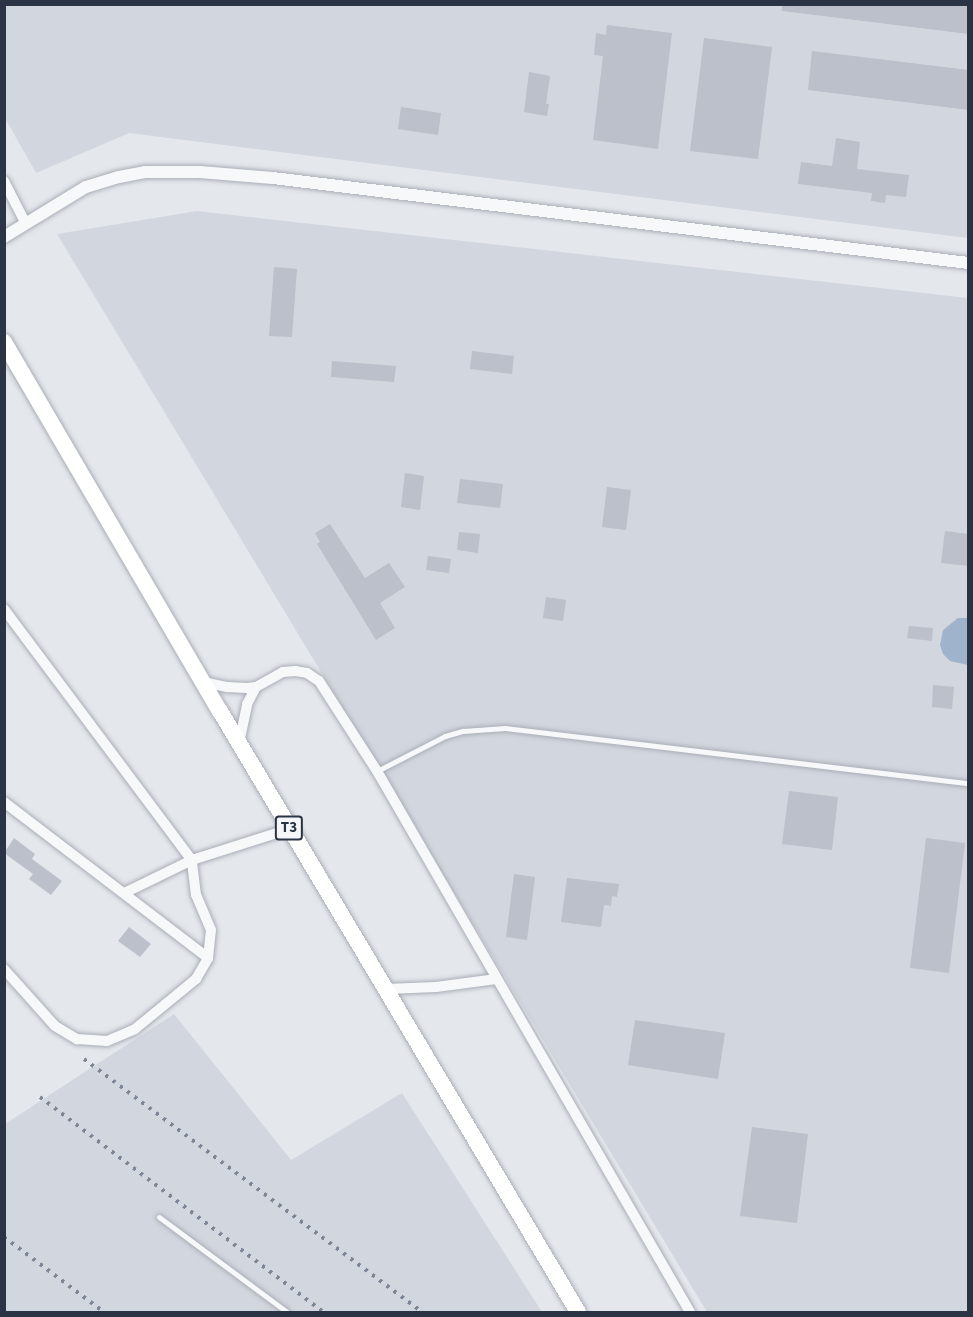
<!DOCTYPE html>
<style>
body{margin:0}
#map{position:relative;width:973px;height:1317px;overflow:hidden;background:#e4e7ec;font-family:"Source Sans 3",sans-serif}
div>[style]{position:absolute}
.built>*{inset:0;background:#d2d6de}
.water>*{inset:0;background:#9fb4cc}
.building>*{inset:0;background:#bbc0ca}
.roads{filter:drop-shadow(0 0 2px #a9aeb7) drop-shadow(0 0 2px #a9aeb7)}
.service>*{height:5px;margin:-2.5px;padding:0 2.5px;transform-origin:2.5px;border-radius:2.5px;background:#f7f8fa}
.minor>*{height:10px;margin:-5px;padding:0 5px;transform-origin:5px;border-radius:5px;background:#f7f8fa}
.tertiary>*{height:12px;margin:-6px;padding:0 6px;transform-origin:6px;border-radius:6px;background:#f7f8fa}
.trunk>*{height:16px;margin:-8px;padding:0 8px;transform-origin:8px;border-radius:8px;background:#fff}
.rail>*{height:4px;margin-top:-2px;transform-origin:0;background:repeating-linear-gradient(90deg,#7d8696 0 3px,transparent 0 9px)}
span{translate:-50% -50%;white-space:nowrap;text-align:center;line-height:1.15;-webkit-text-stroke:5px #f4f6f9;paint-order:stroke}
.shield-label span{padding:2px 4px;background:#f4f6f9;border:2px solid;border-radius:4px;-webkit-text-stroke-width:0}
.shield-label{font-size:15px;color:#2b3445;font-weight:700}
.frame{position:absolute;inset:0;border:6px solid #2b3445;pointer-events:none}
</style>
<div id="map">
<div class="built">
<div style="clip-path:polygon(4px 5px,968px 5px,968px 238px,129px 133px,36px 173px,5px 118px)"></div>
<div style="clip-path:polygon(197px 211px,968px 298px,968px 1312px,707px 1312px,57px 234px)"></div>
<div style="clip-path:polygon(174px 1014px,291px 1160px,402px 1093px,542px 1312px,5px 1312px,5px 1124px)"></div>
</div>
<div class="water">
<div style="clip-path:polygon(958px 618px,968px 618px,968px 665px,950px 661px,943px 654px,940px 645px,943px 630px)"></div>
</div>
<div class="building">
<div style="clip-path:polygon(782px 4px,969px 4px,969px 34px,782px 11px)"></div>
<div style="clip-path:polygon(607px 25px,672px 33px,658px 149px,593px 140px,603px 56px,594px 55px,596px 33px,606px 35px)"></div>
<div style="clip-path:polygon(704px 38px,772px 47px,758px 159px,690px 151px)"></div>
<div style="clip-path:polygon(812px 51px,969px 70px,969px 110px,808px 90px)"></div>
<div style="clip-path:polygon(529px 72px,550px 76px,546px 104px,549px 104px,547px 116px,524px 112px)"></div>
<div style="clip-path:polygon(401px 107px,441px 113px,438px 135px,398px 129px)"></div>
<div style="clip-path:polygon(836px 138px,860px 142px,857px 169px,909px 175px,906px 197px,886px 195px,885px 203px,871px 201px,872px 193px,798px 184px,801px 162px,832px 166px)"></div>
<div style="clip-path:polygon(274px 267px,297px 269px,292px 337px,269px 336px)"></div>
<div style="clip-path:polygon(472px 351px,514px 356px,512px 374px,470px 369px)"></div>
<div style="clip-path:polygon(332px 361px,396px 366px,394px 382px,331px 377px)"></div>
<div style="clip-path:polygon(405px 473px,424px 476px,420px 510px,401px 507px)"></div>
<div style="clip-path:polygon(460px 479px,503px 484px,500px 508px,457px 503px)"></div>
<div style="clip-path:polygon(607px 487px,631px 490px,626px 530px,602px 527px)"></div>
<div style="clip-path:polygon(330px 524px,365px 578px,389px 563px,405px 587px,380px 603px,395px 628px,376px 640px,317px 544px,320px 542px,315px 533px)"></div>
<div style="clip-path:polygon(945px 531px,969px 534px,969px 566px,941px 563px)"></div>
<div style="clip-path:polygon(459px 532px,480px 534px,478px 553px,457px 550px)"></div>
<div style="clip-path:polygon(428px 556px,451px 559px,449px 573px,426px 570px)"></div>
<div style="clip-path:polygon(546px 597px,566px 600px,563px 621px,543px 618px)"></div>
<div style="clip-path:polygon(909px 626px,933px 628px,932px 641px,907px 638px)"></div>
<div style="clip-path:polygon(933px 685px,954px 687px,952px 709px,932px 707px)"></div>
<div style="clip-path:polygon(789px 791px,838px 797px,832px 850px,782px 844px)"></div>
<div style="clip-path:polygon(14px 838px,35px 854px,32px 859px,62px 881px,51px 895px,29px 879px,33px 874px,4px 853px)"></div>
<div style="clip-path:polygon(926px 838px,965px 843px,949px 973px,910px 968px)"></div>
<div style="clip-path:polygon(514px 874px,535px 877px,527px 940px,506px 937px)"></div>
<div style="clip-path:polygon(567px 878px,619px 884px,617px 897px,612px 896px,611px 906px,604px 905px,601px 927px,561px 922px)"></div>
<div style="clip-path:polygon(129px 927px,151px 944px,140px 957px,118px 941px)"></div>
<div style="clip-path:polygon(635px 1020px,725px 1033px,718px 1079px,628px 1065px)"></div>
<div style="clip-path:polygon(752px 1127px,808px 1134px,797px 1223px,740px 1216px)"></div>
</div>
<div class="roads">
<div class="service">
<div style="left:377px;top:771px;width:76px;rotate:-27.2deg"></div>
<div style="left:445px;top:736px;width:19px;rotate:-16deg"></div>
<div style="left:463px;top:731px;width:42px;rotate:-4.1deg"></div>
<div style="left:505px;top:728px;width:466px;rotate:6.8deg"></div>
<div style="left:159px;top:1217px;width:159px;rotate:36.6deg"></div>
</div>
<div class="minor">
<div style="left:4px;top:181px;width:46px;rotate:62.9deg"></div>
<div style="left:4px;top:609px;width:314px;rotate:53.2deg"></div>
<div style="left:192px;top:860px;width:103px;rotate:-17.6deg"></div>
<div style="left:203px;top:682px;width:25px;rotate:12deg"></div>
<div style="left:227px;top:687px;width:20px;rotate:3deg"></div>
<div style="left:247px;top:688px;width:9px;rotate:-6deg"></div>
<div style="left:256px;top:687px;width:31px;rotate:-29deg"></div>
<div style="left:283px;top:672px;width:12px;rotate:-5deg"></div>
<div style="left:295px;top:671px;width:12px;rotate:9deg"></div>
<div style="left:307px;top:673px;width:14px;rotate:34deg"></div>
<div style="left:319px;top:681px;width:107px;rotate:57.2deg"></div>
<div style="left:377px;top:771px;width:625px;rotate:59.95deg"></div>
<div style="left:239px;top:743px;width:40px;rotate:-78deg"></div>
<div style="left:247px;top:704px;width:19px;rotate:-62deg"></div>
<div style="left:4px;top:802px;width:257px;rotate:37.4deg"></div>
<div style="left:4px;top:969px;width:76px;rotate:48.2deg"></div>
<div style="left:55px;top:1026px;width:26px;rotate:31deg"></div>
<div style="left:77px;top:1039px;width:30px;rotate:4deg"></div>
<div style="left:107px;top:1041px;width:30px;rotate:-23deg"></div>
<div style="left:135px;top:1029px;width:79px;rotate:-39.3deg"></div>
<div style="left:196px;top:979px;width:24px;rotate:-60deg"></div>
<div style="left:208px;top:958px;width:28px;rotate:-84deg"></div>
<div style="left:211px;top:930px;width:38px;rotate:-113deg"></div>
<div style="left:196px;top:895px;width:35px;rotate:-97deg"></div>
<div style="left:192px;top:860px;width:73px;rotate:154.1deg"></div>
<div style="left:386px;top:989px;width:50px;rotate:-2.3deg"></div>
<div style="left:436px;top:987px;width:61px;rotate:-7.6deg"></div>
</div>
<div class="tertiary">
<div style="left:4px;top:237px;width:96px;rotate:-31.4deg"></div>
<div style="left:86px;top:187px;width:34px;rotate:-17deg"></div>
<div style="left:119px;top:177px;width:26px;rotate:-11deg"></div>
<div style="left:145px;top:172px;width:55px"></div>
<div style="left:200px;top:172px;width:73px;rotate:4.7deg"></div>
<div style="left:273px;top:178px;width:700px;rotate:6.97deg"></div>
</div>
<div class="trunk">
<div style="left:4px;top:342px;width:428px;rotate:59.7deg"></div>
<div style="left:220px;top:711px;width:700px;rotate:59.22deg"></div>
</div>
</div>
<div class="rail">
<div style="left:84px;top:1059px;width:422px;rotate:36.8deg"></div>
<div style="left:40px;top:1097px;width:355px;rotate:37.2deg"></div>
<div style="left:4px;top:1237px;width:125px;rotate:36.9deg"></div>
<div style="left:4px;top:1312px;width:1px"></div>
</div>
<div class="shield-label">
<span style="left:289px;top:828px">T3</span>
</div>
<div class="frame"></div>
</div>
